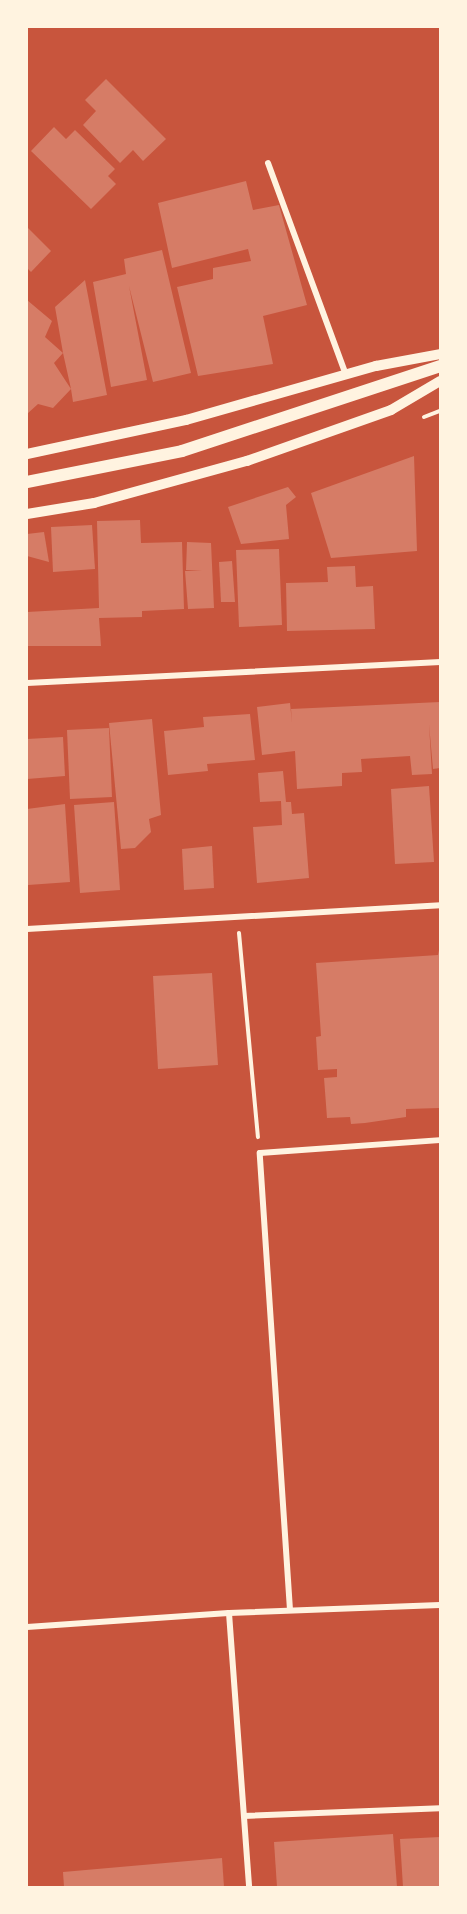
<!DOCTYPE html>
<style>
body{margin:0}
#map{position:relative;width:467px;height:1914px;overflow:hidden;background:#c8553d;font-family:"Asap Condensed",sans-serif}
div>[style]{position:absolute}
.building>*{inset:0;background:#d67c66}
.path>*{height:4px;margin:-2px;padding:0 2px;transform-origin:2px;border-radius:2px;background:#fff3e0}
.minor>*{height:6px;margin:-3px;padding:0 3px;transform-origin:3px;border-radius:3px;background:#fff3e0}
.tertiary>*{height:10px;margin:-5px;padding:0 5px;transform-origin:5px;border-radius:5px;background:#fff3e0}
.secondary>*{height:12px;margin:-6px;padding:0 6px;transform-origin:6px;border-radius:6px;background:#fff3e0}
span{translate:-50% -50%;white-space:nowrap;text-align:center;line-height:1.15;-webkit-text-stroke:5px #fff3e0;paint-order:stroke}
.frame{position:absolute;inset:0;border:28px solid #fff3e0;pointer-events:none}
</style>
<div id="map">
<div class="building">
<div style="clip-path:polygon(106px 79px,166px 139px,143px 161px,133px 150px,120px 163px,83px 125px,96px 111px,85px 100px)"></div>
<div style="clip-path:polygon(54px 127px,66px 139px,75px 130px,115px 169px,108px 176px,116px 184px,91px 209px,31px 151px)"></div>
<div style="clip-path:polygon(246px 181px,253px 210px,279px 205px,307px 305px,263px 316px,273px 364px,198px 376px,177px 287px,213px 279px,213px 268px,251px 261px,248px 249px,172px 268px,158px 203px)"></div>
<div style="clip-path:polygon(27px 227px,51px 251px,31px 272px,27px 268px)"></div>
<div style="clip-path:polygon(162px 250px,191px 373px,153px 382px,129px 286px,147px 380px,111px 387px,93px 282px,126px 274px,124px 259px)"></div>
<div style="clip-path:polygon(evenodd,85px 280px,107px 395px,73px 402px,71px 389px,53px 408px,38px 404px,27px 414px,27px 300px,52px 321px,45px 337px,63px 353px,55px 307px,85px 280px,63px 353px,71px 389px,54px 363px,63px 353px)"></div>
<div style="clip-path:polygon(414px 456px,417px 551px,331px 558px,311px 493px)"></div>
<div style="clip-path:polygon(288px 487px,296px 497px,286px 505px,289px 539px,241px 544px,228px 507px)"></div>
<div style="clip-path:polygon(140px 520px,141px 543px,182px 542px,184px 609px,142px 611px,142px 617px,99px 618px,101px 646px,27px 646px,27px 612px,99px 608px,97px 521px)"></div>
<div style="clip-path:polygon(92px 525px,95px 569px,53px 572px,51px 527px)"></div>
<div style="clip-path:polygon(44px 532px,49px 562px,27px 556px,27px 534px)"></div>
<div style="clip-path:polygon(187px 542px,211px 543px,214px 608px,188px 609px,185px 571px,202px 571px,186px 570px)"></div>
<div style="clip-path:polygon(279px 549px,282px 625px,239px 627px,236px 550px)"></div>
<div style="clip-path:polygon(232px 561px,235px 602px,221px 602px,219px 562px)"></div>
<div style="clip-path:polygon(355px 566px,356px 587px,373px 586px,375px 629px,287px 631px,286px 583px,328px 582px,327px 567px)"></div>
<div style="clip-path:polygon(440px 702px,440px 768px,433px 769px,429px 724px,432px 774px,412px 775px,410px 756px,361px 759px,362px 772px,342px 773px,342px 786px,297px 789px,295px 751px,262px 755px,257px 707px,290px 703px,292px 723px,291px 709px)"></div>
<div style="clip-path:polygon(250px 714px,255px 760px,207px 764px,208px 771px,168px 775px,164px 731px,204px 727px,203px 717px)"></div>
<div style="clip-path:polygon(152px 719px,161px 815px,149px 819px,151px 832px,135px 848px,121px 849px,109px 723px)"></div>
<div style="clip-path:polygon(109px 728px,112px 797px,70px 799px,67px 730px)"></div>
<div style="clip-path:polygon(63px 737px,65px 776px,27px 779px,27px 739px)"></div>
<div style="clip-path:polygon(283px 771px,286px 802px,291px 802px,292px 814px,304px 813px,309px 878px,257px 883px,253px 827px,282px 825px,281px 801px,260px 802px,258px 773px)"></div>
<div style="clip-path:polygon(429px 786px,434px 862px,395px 864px,391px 789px)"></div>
<div style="clip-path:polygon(114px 802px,120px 890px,80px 893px,74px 805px)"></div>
<div style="clip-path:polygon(65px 804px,70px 882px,28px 885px,27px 809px)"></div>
<div style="clip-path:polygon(212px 846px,214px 888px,184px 890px,182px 849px)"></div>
<div style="clip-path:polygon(440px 945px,440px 1108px,406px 1109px,406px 1117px,365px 1123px,351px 1124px,350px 1117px,327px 1118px,324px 1078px,337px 1077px,337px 1069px,318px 1070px,316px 1037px,321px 1036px,316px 963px,438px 955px)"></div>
<div style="clip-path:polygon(212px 973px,218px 1065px,158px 1069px,153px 976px)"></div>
<div style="clip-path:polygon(393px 1834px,397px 1887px,277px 1887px,274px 1842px)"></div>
<div style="clip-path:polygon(440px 1837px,440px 1887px,403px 1887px,400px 1839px)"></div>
<div style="clip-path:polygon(222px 1858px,224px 1887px,64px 1887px,63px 1872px)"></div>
</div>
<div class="path">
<div style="left:424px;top:417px;width:17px;rotate:-21deg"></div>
<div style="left:239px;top:933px;width:205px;rotate:84.7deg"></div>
</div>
<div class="minor">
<div style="left:268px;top:163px;width:226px;rotate:69.8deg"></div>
<div style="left:27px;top:683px;width:414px;rotate:-2.9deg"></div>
<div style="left:27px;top:929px;width:414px;rotate:-3.3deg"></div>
<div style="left:290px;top:1610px;width:458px;rotate:-93.8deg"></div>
<div style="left:260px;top:1153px;width:180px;rotate:-4.1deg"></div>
<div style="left:229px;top:1613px;width:275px;rotate:85.8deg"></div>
<div style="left:27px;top:1627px;width:202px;rotate:-4deg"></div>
<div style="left:229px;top:1613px;width:211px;rotate:-2.2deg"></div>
<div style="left:244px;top:1816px;width:196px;rotate:-2.3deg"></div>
</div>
<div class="tertiary">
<div style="left:27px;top:454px;width:163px;rotate:-12.1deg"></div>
<div style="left:186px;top:420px;width:198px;rotate:-15.9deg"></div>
<div style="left:376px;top:366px;width:65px;rotate:-10.6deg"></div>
<div style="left:27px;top:514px;width:68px;rotate:-9.3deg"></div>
<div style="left:94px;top:503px;width:159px;rotate:-15.4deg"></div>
<div style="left:247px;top:461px;width:153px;rotate:-19.5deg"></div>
<div style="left:391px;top:410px;width:57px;rotate:-30.6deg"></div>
</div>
<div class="secondary">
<div style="left:27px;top:482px;width:158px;rotate:-11.3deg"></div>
<div style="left:182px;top:451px;width:272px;rotate:-18.2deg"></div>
</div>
<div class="frame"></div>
</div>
